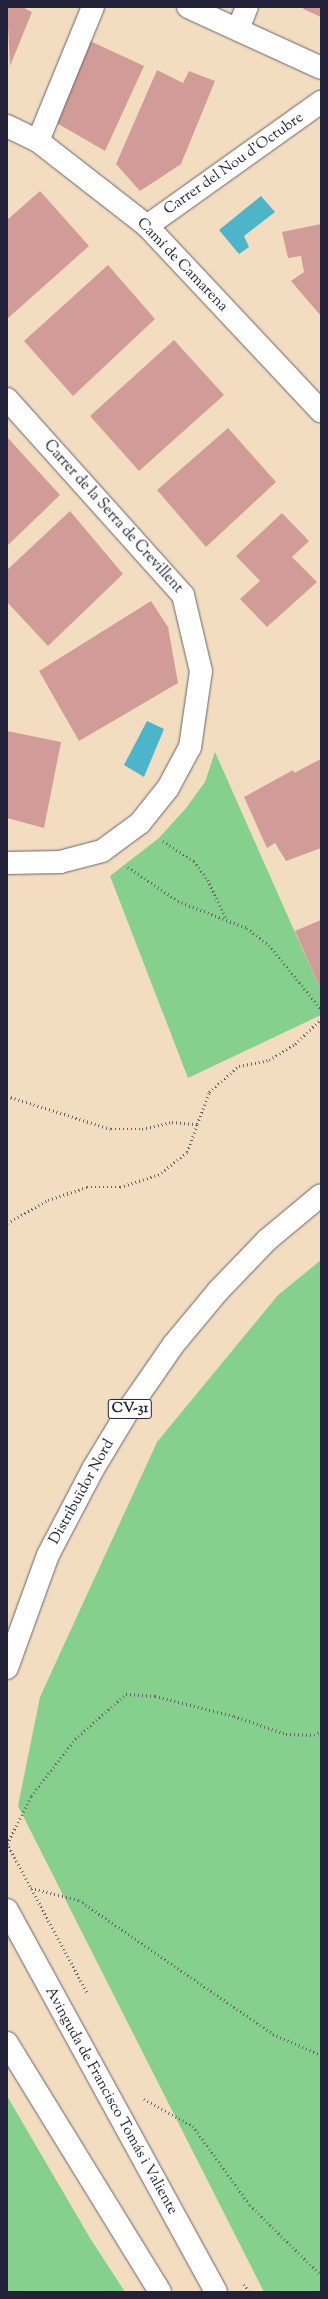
<!DOCTYPE html>
<meta charset="utf-8">
<style>
body{margin:0}
#map{position:relative;width:328px;height:2299px;overflow:hidden;background:#f3ddc0;font-family:"Sorts Mill Goudy",serif}
div>[style]{position:absolute}
.green>*{inset:0;background:#85d08d}
.water>*{inset:0;background:#4cb5c9}
.building>*{inset:0;background:#d19c98}
.path>*{height:2.5px;margin-top:-1.25px;transform-origin:0;background:repeating-linear-gradient(90deg,#6b636a 0 1px,transparent 0 4px)}
.roads{filter:drop-shadow(0 0 1px #6b636a) drop-shadow(0 0 1px #6b636a)}
.minor>*{height:22px;margin:-11px;padding:0 11px;transform-origin:11px;border-radius:11px;background:#fff}
.major>*{height:22px;margin:-11px;padding:0 11px;transform-origin:11px;border-radius:11px;background:#fff}
span{translate:-50% -50%;white-space:nowrap;text-align:center;line-height:1.15;-webkit-text-stroke:3px #fff;paint-order:stroke}
.shield-label span{padding:1px 3px;background:#fff;border:1px solid;border-radius:3px;-webkit-text-stroke-width:0}
.shield-label{font-size:14px;color:#22223b;font-weight:700}
.street-label{font-size:15px;color:#22223b}
.frame{position:absolute;inset:0;border:8px solid #22223b;pointer-events:none}
</style>
<div id="map">
<div class="green">
<div style="clip-path:polygon(215px 752px,321px 991px,321px 1015px,188px 1078px,110px 876px,159px 838px,186px 808px,205px 782px)"></div>
<div style="clip-path:polygon(321px 1260px,321px 2292px,264px 2292px,18px 1806px,40px 1697px,157px 1442px,278px 1295px)"></div>
<div style="clip-path:polygon(7px 2096px,90px 2238px,125px 2292px,7px 2292px)"></div>
</div>
<div class="water">
<div style="clip-path:polygon(261px 196px,275px 212px,244px 236px,249px 247px,239px 254px,219px 230px)"></div>
<div style="clip-path:polygon(147px 721px,164px 729px,144px 777px,124px 765px)"></div>
</div>
<div class="building">
<div style="clip-path:polygon(7px 7px,22px 7px,32px 12px,10px 66px)"></div>
<div style="clip-path:polygon(304px 7px,321px 7px,321px 17px,303px 9px)"></div>
<div style="clip-path:polygon(90px 41px,144px 66px,105px 151px,55px 122px)"></div>
<div style="clip-path:polygon(157px 70px,183px 83px,189px 71px,215px 81px,181px 164px,140px 191px,116px 164px)"></div>
<div style="clip-path:polygon(40px 191px,89px 246px,7px 319px,7px 220px)"></div>
<div style="clip-path:polygon(321px 224px,321px 316px,291px 281px,304px 272px,301px 256px,288px 258px,282px 232px)"></div>
<div style="clip-path:polygon(108px 265px,155px 319px,73px 396px,24px 341px)"></div>
<div style="clip-path:polygon(174px 340px,224px 395px,139px 471px,90px 416px)"></div>
<div style="clip-path:polygon(228px 428px,276px 482px,206px 547px,157px 490px)"></div>
<div style="clip-path:polygon(7px 437px,60px 495px,7px 546px)"></div>
<div style="clip-path:polygon(70px 511px,123px 574px,48px 646px,7px 602px,7px 570px)"></div>
<div style="clip-path:polygon(282px 513px,309px 541px,292px 557px,317px 582px,267px 627px,240px 599px,260px 581px,236px 556px)"></div>
<div style="clip-path:polygon(151px 601px,168px 627px,178px 683px,79px 741px,39px 671px)"></div>
<div style="clip-path:polygon(7px 731px,61px 742px,44px 828px,7px 818px)"></div>
<div style="clip-path:polygon(321px 759px,321px 848px,286px 861px,275px 843px,267px 848px,244px 797px,293px 770px,294px 773px)"></div>
<div style="clip-path:polygon(321px 920px,321px 991px,295px 931px)"></div>
</div>
<div class="path">
<div style="left:163px;top:841px;width:37px;rotate:33deg"></div>
<div style="left:194px;top:861px;width:24px;rotate:54deg"></div>
<div style="left:208px;top:880px;width:42px;rotate:64.7deg"></div>
<div style="left:128px;top:867px;width:60px;rotate:34.2deg"></div>
<div style="left:178px;top:901px;width:74px;rotate:21.4deg"></div>
<div style="left:247px;top:928px;width:28px;rotate:38deg"></div>
<div style="left:269px;top:945px;width:82px;rotate:50.9deg"></div>
<div style="left:7px;top:1096px;width:109px;rotate:17.6deg"></div>
<div style="left:111px;top:1129px;width:31px"></div>
<div style="left:142px;top:1129px;width:31px;rotate:-13deg"></div>
<div style="left:172px;top:1122px;width:25px;rotate:5deg"></div>
<div style="left:197px;top:1124px;width:34px;rotate:-69deg"></div>
<div style="left:209px;top:1092px;width:40px;rotate:-41deg"></div>
<div style="left:239px;top:1066px;width:31px;rotate:-11deg"></div>
<div style="left:269px;top:1060px;width:31px;rotate:-32deg"></div>
<div style="left:295px;top:1044px;width:36px;rotate:-44deg"></div>
<div style="left:7px;top:1223px;width:47px;rotate:-29.3deg"></div>
<div style="left:48px;top:1200px;width:41px;rotate:-18.4deg"></div>
<div style="left:87px;top:1187px;width:33px"></div>
<div style="left:120px;top:1187px;width:40px;rotate:-18deg"></div>
<div style="left:158px;top:1175px;width:37px;rotate:-38deg"></div>
<div style="left:187px;top:1152px;width:30px;rotate:-70deg"></div>
<div style="left:7px;top:1843px;width:171px;rotate:61.8deg"></div>
<div style="left:7px;top:1844px;width:54px;rotate:-63.4deg"></div>
<div style="left:31px;top:1796px;width:72px;rotate:-52.3deg"></div>
<div style="left:75px;top:1739px;width:68px;rotate:-41.4deg"></div>
<div style="left:126px;top:1694px;width:29px;rotate:4deg"></div>
<div style="left:155px;top:1696px;width:81px;rotate:14.2deg"></div>
<div style="left:234px;top:1716px;width:55px;rotate:19.1deg"></div>
<div style="left:286px;top:1734px;width:28px;rotate:2deg"></div>
<div style="left:314px;top:1735px;width:8px;rotate:-30deg"></div>
<div style="left:31px;top:1888px;width:49px;rotate:14deg"></div>
<div style="left:79px;top:1900px;width:236px;rotate:34.6deg"></div>
<div style="left:273px;top:2034px;width:52px;rotate:23.6deg"></div>
<div style="left:144px;top:2099px;width:56px;rotate:28.9deg"></div>
<div style="left:193px;top:2126px;width:97px;rotate:54.2deg"></div>
<div style="left:250px;top:2205px;width:100px;rotate:44.6deg"></div>
<div style="left:244px;top:2284px;width:9px;rotate:58deg"></div>
</div>
<div class="roads">
<div class="minor">
<div style="left:188px;top:7px;width:146px;rotate:24.6deg"></div>
<div style="left:238px;top:29px;width:24px;rotate:-68deg"></div>
<div style="left:7px;top:126px;width:34px;rotate:26deg"></div>
<div style="left:38px;top:141px;width:138px;rotate:37.9deg"></div>
<div style="left:147px;top:226px;width:254px;rotate:46.8deg"></div>
<div style="left:38px;top:141px;width:145px;rotate:-67.7deg"></div>
<div style="left:147px;top:226px;width:214px;rotate:-35.5deg"></div>
<div style="left:7px;top:399px;width:263px;rotate:48.1deg"></div>
<div style="left:183px;top:595px;width:78px;rotate:76.7deg"></div>
<div style="left:201px;top:671px;width:77px;rotate:98.2deg"></div>
<div style="left:190px;top:747px;width:47px;rotate:118.2deg"></div>
<div style="left:168px;top:788px;width:45px;rotate:128.7deg"></div>
<div style="left:140px;top:823px;width:47px;rotate:143.6deg"></div>
<div style="left:102px;top:851px;width:43px;rotate:165.3deg"></div>
<div style="left:60px;top:862px;width:53px;rotate:178.9deg"></div>
</div>
<div class="major">
<div style="left:7px;top:1668px;width:120px;rotate:-70.1deg"></div>
<div style="left:48px;top:1555px;width:97px;rotate:-62.4deg"></div>
<div style="left:93px;top:1469px;width:74px;rotate:-58.9deg"></div>
<div style="left:131px;top:1406px;width:75px;rotate:-55.3deg"></div>
<div style="left:174px;top:1344px;width:69px;rotate:-50.3deg"></div>
<div style="left:218px;top:1291px;width:71px;rotate:-46.1deg"></div>
<div style="left:267px;top:1240px;width:70px;rotate:-39.8deg"></div>
<div style="left:7px;top:1910px;width:435px;rotate:61.3deg"></div>
<div style="left:7px;top:2043px;width:292px;rotate:58.4deg"></div>
</div>
</div>
<div class="shield-label">
<span style="left:130px;top:1409px">CV-31</span>
</div>
<div class="street-label">
<span style="left:234px;top:164px;rotate:-35deg">Carrer del Nou d'Octubre</span>
<span style="left:182px;top:265px;rotate:46deg">Camí de Camarena</span>
<span style="left:113px;top:517px;rotate:48deg">Carrer de la Serra de Crevillent</span>
<span style="left:82px;top:1492px;rotate:-61deg">Distribuïdor Nord</span>
<span style="left:111px;top:2101px;rotate:61deg">Avinguda de Francisco Tomás i Valiente</span>
</div>
<div class="frame"></div>
</div>
